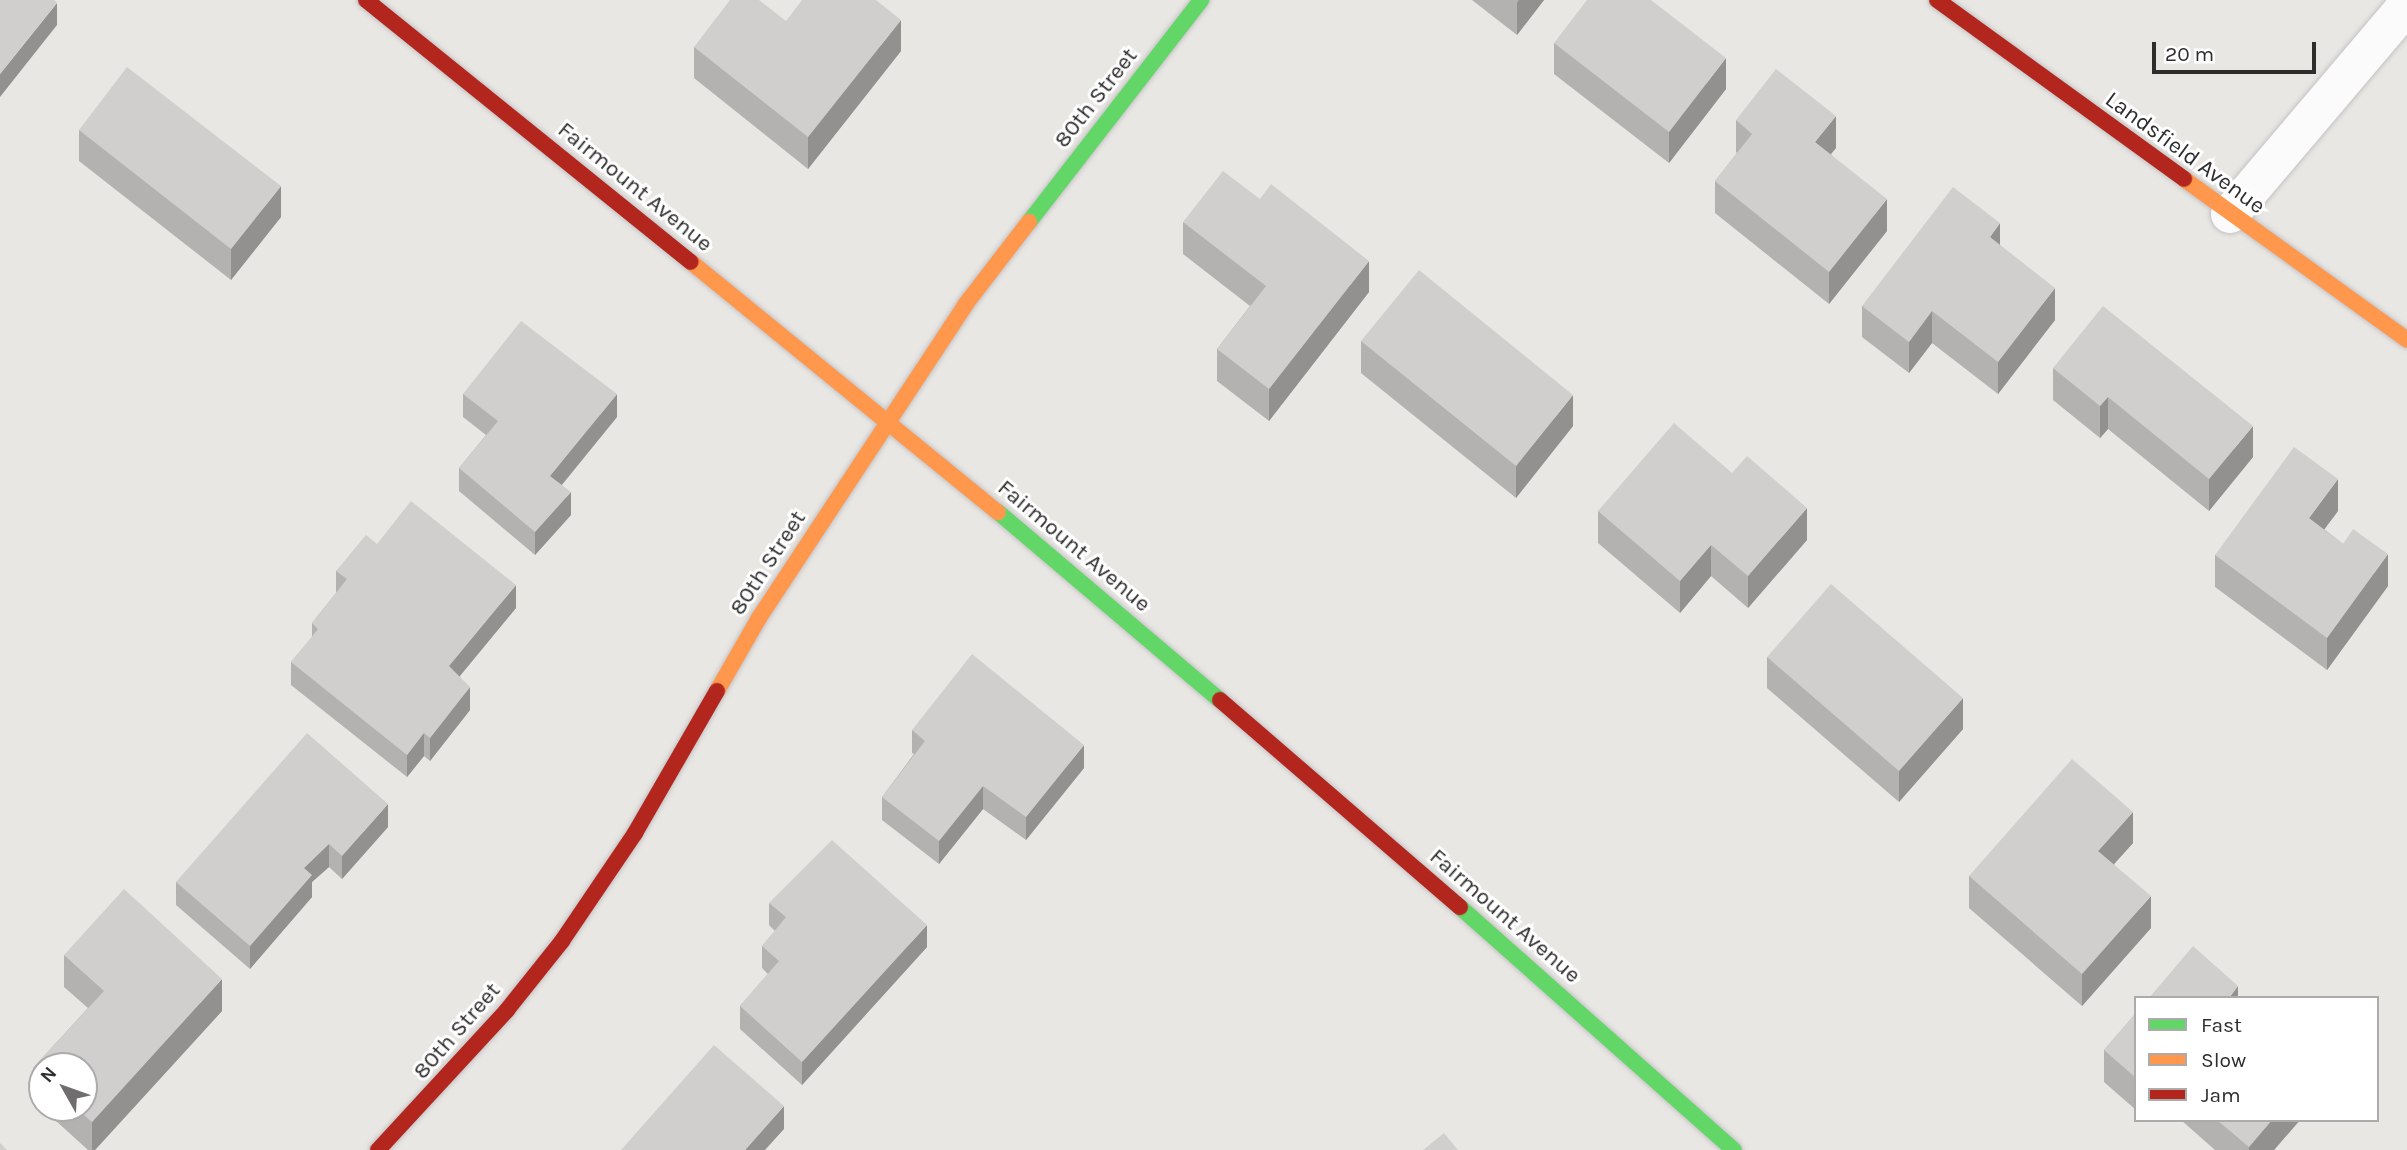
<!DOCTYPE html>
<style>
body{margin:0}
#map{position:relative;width:2407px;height:1150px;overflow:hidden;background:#e9e7e4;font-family:Karla,sans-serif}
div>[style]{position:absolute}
.roads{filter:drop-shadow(0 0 2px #c4c3c4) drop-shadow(0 0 2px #c4c3c4)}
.street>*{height:38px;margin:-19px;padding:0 19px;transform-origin:19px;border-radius:19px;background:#fcfbfb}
.fast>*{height:16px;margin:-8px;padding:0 8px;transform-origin:8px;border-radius:8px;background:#63d668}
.slow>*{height:16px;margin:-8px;padding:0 8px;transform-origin:8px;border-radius:8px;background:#ff974d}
.jam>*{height:16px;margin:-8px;padding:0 8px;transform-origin:8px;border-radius:8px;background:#b3261e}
.wall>*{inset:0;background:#b4b2b0}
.shaded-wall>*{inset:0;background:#929190}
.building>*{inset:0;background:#d1cfcd}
span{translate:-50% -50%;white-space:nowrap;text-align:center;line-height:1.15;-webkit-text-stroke:6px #fff;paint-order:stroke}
.street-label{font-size:23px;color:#2d2d2d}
.legend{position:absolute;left:2134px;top:996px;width:245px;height:126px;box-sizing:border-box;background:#fff;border:2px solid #ababab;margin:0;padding:9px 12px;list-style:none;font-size:21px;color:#2d2d2d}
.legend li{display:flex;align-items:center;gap:14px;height:35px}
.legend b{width:35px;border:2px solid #ababab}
.north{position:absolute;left:28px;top:1052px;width:70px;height:70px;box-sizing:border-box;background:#fff;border:2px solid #ababab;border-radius:50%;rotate:310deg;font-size:19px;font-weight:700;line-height:28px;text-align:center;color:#2d2d2d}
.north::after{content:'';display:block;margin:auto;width:24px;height:32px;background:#6f6e6d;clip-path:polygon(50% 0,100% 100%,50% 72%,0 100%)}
.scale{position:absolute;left:2152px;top:42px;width:164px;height:32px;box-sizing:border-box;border:4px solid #2d2d2d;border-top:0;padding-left:9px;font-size:21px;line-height:24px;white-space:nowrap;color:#2d2d2d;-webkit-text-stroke:5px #fff;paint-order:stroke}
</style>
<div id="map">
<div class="roads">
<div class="street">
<div style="left:2230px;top:214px;width:274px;rotate:-49.7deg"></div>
</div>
<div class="fast">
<div style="left:1029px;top:222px;width:281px;rotate:-52.2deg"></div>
<div style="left:998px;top:512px;width:291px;rotate:40.3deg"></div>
<div style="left:1460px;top:907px;width:366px;rotate:41.6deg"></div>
</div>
<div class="slow">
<div style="left:2184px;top:179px;width:275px;rotate:35.8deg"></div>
<div style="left:691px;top:262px;width:396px;rotate:39.2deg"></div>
<div style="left:717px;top:691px;width:84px;rotate:-60.1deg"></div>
<div style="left:759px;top:618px;width:375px;rotate:-56.6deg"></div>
<div style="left:965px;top:305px;width:105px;rotate:-52.4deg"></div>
</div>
<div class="jam">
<div style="left:366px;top:0;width:417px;rotate:38.9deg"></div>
<div style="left:1937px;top:0;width:305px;rotate:35.9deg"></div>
<div style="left:1220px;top:700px;width:317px;rotate:40.8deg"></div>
<div style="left:378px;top:1150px;width:190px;rotate:-47.3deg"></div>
<div style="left:507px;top:1010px;width:88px;rotate:-51.4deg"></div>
<div style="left:562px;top:941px;width:130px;rotate:-55.9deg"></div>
<div style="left:635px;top:833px;width:164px;rotate:-60deg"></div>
</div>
</div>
<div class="wall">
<div style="clip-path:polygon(1472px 0,1544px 0,1517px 35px)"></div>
<div style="clip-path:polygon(786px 21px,901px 51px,808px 169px,694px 78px,694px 47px)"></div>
<div style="clip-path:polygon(1554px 43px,1726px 89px,1669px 163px,1554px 74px)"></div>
<div style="clip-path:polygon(1736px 120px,1836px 148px,1831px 154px,1887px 231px,1829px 304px,1715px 213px,1715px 181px,1737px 153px,1736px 152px)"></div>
<div style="clip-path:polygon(79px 130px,281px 217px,231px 280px,79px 161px)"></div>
<div style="clip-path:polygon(1183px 222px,1369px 292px,1269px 421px,1217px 381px,1217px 349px,1250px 306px,1183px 254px)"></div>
<div style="clip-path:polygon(2000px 245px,2055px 320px,1998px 394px,1932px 343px,1909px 373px,1862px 337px,1862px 306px)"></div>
<div style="clip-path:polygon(1361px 341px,1573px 426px,1516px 498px,1361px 373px)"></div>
<div style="clip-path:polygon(2053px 368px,2253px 457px,2209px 511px,2108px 429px,2100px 438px,2053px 400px)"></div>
<div style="clip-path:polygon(463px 394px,617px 417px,562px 485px,571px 515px,535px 555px,459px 491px,459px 468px,486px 435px,463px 417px)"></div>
<div style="clip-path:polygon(1598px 511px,1807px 540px,1748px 608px,1711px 576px,1680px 613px,1598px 543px)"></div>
<div style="clip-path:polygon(2338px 511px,2324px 529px,2343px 544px,2388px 586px,2327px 670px,2215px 587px,2215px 555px)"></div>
<div style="clip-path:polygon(377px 544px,516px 608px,460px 676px,470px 710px,430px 761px,424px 756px,407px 777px,291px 685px,291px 662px,312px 637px,312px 623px,336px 593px,336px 571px)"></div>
<div style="clip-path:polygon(1767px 657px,1963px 729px,1899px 802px,1767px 688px)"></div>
<div style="clip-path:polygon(912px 730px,1084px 768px,1026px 840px,983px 809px,939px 864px,882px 820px,882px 797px,914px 754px,912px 753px)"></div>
<div style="clip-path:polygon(388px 827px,342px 879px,329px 867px,312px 882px,312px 897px,250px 969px,176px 905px,176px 882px)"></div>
<div style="clip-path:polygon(2133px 843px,2114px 864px,2151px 928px,2082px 1006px,1969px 908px,1969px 876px)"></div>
<div style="clip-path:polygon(769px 903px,927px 947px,802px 1085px,740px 1029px,740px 1006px,768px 974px,762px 968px,762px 946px,775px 931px,769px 925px)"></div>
<div style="clip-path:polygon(evenodd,64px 955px,222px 1011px,95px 1150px,88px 1150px,33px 1100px,33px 1068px,88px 1008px,64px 987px,64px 955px,42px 1066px,84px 1108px,42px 1108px,42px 1066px)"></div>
<div style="clip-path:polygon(2136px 1013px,2136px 1110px,2104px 1082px,2104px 1050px)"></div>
<div style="clip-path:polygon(2181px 1120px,2300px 1120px,2274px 1150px,2215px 1150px)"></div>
</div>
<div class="shaded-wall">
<div style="clip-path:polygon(1519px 0,1544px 0,1517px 35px,1517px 3px)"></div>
<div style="clip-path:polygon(57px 3px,57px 25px,0 97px,0 74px)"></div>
<div style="clip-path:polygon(901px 20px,901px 51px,808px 169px,808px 137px)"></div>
<div style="clip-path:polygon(1726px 58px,1726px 89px,1669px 163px,1669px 132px)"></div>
<div style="clip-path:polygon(1836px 116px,1836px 148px,1815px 173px,1815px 142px)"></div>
<div style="clip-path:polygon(281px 186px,281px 217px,231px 280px,231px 249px)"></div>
<div style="clip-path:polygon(1887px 199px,1887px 231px,1829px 304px,1829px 272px)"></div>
<div style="clip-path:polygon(2000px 223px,2000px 255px,1990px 237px)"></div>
<div style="clip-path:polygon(1369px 261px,1369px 292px,1269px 421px,1269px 389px)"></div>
<div style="clip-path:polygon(2055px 288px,2055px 320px,1998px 394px,1998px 362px)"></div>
<div style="clip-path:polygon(1932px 311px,1932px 343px,1909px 373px,1909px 342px)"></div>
<div style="clip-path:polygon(617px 394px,617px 417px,550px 499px,550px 476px)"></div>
<div style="clip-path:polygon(1573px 395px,1573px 426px,1516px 498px,1516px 466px)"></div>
<div style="clip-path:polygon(2108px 397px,2108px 429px,2100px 438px,2100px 406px)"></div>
<div style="clip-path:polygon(2253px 426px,2253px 457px,2209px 511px,2209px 479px)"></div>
<div style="clip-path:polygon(2338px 479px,2338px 511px,2309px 550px,2309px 518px)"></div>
<div style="clip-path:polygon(571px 492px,571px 515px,535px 555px,535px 532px)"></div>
<div style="clip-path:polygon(1807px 508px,1807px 540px,1748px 608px,1748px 576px)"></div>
<div style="clip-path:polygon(1711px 545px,1711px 576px,1680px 613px,1680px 581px)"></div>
<div style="clip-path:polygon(2388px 554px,2388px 586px,2327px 670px,2327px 638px)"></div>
<div style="clip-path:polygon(516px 585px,516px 608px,449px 689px,449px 666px)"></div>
<div style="clip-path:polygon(470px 687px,470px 710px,430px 761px,430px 738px)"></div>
<div style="clip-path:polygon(1963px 698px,1963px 729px,1899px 802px,1899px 771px)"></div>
<div style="clip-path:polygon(424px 733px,424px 756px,407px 777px,407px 755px)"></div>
<div style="clip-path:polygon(1084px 745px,1084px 768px,1026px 840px,1026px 817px)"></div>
<div style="clip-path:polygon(983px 786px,983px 809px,939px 864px,939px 841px)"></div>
<div style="clip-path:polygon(388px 804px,388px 827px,342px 879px,342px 856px)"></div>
<div style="clip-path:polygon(2133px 812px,2133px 843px,2098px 882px,2098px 851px)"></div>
<div style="clip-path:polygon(329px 844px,329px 867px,312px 882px,312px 897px,250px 969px,250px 946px,304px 868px)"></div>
<div style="clip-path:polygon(2151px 896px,2151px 928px,2082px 1006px,2082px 974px)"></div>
<div style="clip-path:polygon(927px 925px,927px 947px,802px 1085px,802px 1062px)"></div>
<div style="clip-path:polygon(222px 979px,222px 1011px,95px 1150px,92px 1150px,92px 1122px)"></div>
<div style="clip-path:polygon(2238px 986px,2238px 998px,2229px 998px)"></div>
<div style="clip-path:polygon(784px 1106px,784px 1129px,765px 1150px,745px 1150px)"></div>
<div style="clip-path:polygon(2272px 1120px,2300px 1120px,2274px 1150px,2249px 1150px,2249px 1147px)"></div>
</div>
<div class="building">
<div style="clip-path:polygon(0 0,54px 0,57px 3px,0 74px)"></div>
<div style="clip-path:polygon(730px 0,759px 0,786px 21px,802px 0,876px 0,901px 20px,808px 137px,694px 47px)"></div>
<div style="clip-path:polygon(1587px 0,1651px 0,1726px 58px,1669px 132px,1554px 43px)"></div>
<div style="clip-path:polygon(127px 67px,281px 186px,231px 249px,79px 130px)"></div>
<div style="clip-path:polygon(1776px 69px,1836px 116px,1815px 142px,1887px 199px,1829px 272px,1715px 181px,1752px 134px,1736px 120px)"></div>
<div style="clip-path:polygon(1223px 171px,1260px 199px,1271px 184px,1369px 261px,1269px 389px,1217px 349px,1266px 286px,1183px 222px)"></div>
<div style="clip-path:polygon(1953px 187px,2000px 223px,1990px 237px,2055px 288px,1998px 362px,1932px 311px,1909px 342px,1862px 306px)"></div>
<div style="clip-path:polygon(1419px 270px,1573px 395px,1516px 466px,1361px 341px)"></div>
<div style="clip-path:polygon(2103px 306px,2253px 426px,2209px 479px,2108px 397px,2100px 406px,2053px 368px)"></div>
<div style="clip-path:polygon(521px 321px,617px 394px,550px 476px,571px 492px,535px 532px,459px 468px,498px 421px,463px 394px)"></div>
<div style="clip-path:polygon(1674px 423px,1732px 473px,1747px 456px,1807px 508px,1748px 576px,1711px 545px,1680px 581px,1598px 511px)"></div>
<div style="clip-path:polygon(2294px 447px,2338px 479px,2309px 518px,2343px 544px,2353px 529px,2388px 554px,2327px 638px,2215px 555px)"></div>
<div style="clip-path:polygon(411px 501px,516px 585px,449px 666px,470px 687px,430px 738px,424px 733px,407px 755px,291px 662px,318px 629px,312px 623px,347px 579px,336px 571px,366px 535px,377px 544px)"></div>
<div style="clip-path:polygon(1831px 584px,1963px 698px,1899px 771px,1767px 657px)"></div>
<div style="clip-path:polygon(972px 654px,1084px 745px,1026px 817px,983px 786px,939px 841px,882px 797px,925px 741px,912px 730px)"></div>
<div style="clip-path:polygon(307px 733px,388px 804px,342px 856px,329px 844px,304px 868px,312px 875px,250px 946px,176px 882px)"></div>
<div style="clip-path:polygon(2072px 759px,2133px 812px,2098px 851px,2151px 896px,2082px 974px,1969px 876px)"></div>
<div style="clip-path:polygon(832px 840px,927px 925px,802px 1062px,740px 1006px,779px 961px,762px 946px,786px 917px,769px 903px)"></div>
<div style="clip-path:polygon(124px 889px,222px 979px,92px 1122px,76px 1108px,84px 1108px,84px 1066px,42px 1066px,42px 1076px,33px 1068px,104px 991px,64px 955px)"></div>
<div style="clip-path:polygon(2193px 946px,2238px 986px,2229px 998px,2149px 998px)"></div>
<div style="clip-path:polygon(2136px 1013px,2136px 1078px,2104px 1050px)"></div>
<div style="clip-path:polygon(714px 1045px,784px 1106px,745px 1150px,621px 1150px)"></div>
<div style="clip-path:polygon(2217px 1120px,2272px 1120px,2249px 1147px)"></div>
<div style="clip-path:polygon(1444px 1133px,1458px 1150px,1423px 1150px)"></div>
<div style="clip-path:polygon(0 1143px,7px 1150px,0 1150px)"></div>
</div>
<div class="street-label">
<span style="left:1096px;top:98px;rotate:-52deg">80th Street</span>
<span style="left:2185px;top:153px;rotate:36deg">Landsfield Avenue</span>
<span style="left:635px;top:187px;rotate:39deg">Fairmount Avenue</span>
<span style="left:1074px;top:546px;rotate:40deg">Fairmount Avenue</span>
<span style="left:768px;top:563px;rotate:-57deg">80th Street</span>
<span style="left:1505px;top:916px;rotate:41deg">Fairmount Avenue</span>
<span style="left:457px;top:1031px;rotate:-49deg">80th Street</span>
</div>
<ul class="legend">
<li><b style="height:9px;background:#63d668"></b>Fast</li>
<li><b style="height:9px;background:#ff974d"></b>Slow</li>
<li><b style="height:9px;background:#b3261e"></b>Jam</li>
</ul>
<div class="north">N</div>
<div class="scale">20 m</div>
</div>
